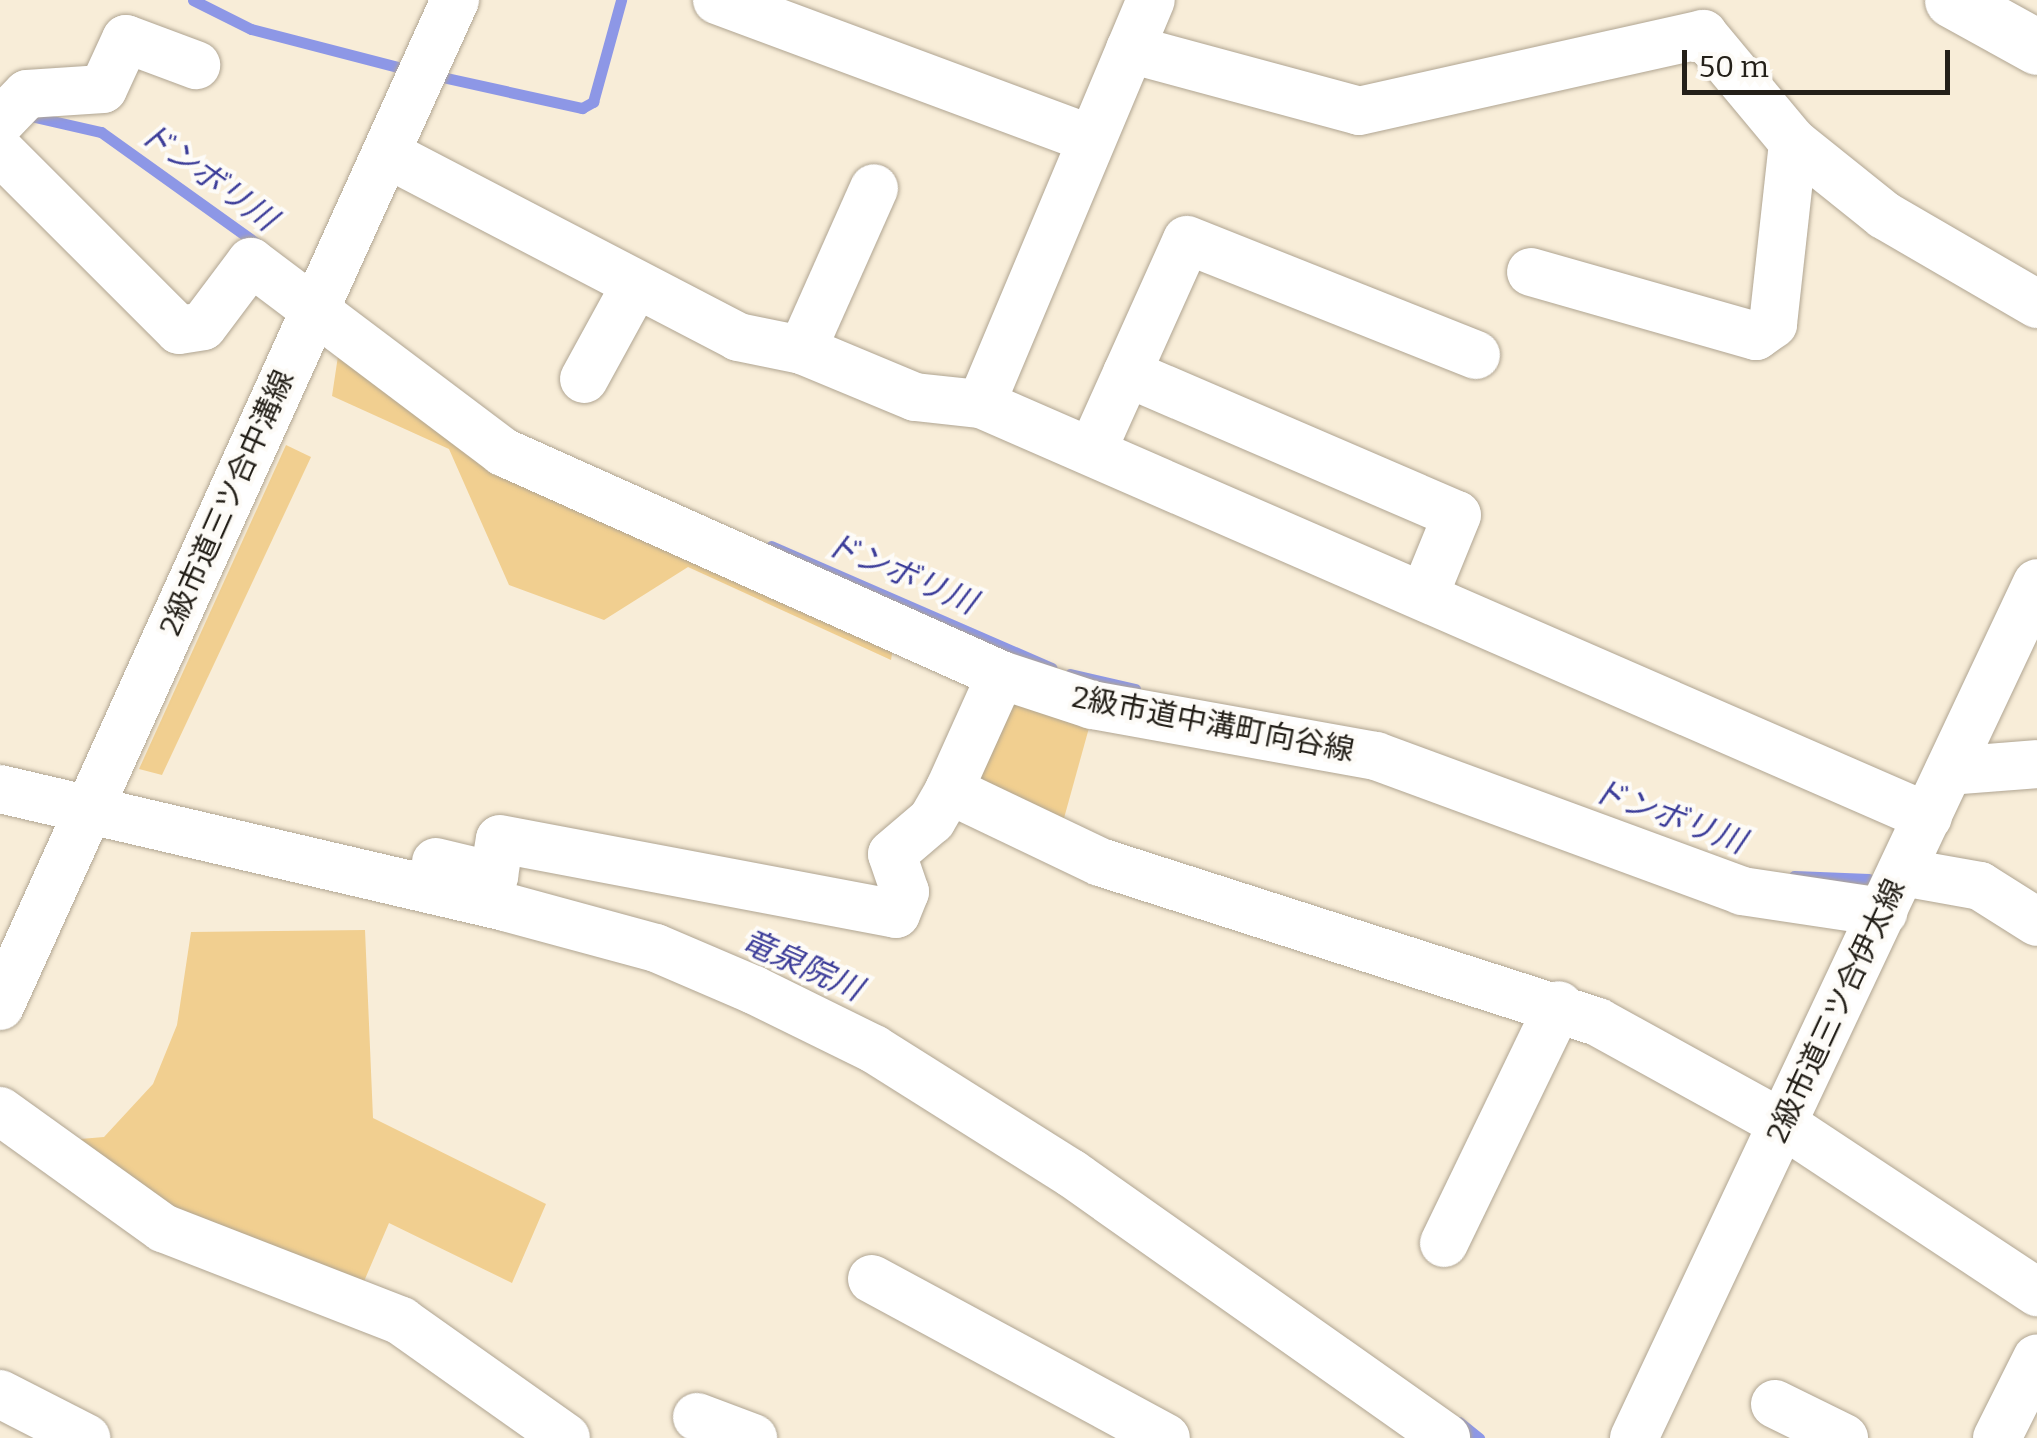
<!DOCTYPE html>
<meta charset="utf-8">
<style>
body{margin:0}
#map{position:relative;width:2037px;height:1438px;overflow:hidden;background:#f8edd8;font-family:Bitter,"Noto Sans JP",serif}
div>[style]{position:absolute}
.green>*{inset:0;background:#f1cf90}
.stream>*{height:11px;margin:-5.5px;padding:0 5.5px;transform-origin:5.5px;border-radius:5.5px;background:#8d97e6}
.roads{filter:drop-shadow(0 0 2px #b0a592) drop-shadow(0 0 2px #b0a592)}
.minor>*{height:48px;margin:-24px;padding:0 24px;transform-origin:24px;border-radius:24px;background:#fff}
.major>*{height:55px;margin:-27.5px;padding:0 27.5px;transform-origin:27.5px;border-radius:27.5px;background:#fff}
span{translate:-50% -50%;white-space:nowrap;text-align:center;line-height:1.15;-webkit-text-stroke:8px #fdfbf7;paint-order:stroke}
.street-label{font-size:30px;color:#242019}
.water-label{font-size:32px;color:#3c3d99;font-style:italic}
.scale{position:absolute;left:1682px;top:50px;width:268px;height:45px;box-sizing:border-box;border:5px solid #242019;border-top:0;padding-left:12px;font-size:30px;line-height:35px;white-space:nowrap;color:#242019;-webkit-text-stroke:8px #fdfbf7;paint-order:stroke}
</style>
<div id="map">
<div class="green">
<div style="clip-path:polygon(338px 356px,893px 648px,891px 660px,688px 567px,604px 620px,509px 585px,449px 449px,332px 396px)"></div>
<div style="clip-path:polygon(286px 445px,311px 457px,162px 775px,139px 769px)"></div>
<div style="clip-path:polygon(1001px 697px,1092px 717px,1061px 829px,974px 790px)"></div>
<div style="clip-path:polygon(365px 930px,373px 1118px,546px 1204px,512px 1283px,389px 1223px,359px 1293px,266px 1265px,45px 1142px,104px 1137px,153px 1084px,177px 1025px,191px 932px)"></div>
</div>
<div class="stream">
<div style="left:193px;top:0;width:65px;rotate:26.6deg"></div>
<div style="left:251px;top:29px;width:164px;rotate:14.5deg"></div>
<div style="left:433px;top:75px;width:153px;rotate:12.5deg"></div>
<div style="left:582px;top:108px;width:13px;rotate:-29deg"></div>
<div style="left:593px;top:102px;width:106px;rotate:-74.6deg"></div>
<div style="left:26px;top:115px;width:77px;rotate:12.8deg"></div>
<div style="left:101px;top:132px;width:199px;rotate:35.6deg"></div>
<div style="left:771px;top:546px;width:306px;rotate:23.5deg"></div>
<div style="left:1070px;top:674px;width:67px;rotate:13deg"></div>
<div style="left:1794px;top:876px;width:75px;rotate:2.3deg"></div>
<div style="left:1459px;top:1422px;width:26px;rotate:39deg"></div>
</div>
<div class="roads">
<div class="minor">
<div style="left:717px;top:0;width:399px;rotate:20.4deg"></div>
<div style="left:1130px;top:49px;width:237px;rotate:15.1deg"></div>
<div style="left:1359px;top:111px;width:353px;rotate:-12.6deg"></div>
<div style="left:1703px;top:34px;width:141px;rotate:50.2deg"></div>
<div style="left:1793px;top:142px;width:117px;rotate:38.7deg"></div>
<div style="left:1884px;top:215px;width:177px;rotate:30.2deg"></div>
<div style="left:0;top:122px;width:39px;rotate:-46deg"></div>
<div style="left:27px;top:94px;width:76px;rotate:-3.8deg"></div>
<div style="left:103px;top:89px;width:55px;rotate:-65.3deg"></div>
<div style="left:126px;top:39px;width:75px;rotate:20.4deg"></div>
<div style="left:0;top:151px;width:253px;rotate:45deg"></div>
<div style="left:179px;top:330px;width:24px;rotate:-9deg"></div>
<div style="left:203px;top:326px;width:80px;rotate:-53.1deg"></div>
<div style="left:251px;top:262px;width:316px;rotate:37deg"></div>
<div style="left:503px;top:452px;width:546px;rotate:24.12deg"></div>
<div style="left:1001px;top:675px;width:96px;rotate:18.2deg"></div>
<div style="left:1092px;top:705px;width:289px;rotate:10.2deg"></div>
<div style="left:1376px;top:756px;width:390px;rotate:20.2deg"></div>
<div style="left:1742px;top:891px;width:143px;rotate:8.5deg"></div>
<div style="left:389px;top:155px;width:394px;rotate:27.5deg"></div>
<div style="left:738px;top:337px;width:65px;rotate:11.5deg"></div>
<div style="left:802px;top:350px;width:122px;rotate:22.6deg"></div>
<div style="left:915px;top:397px;width:66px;rotate:6.1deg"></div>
<div style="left:981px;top:404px;width:1033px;rotate:23.56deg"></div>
<div style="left:1531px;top:272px;width:234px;rotate:15.9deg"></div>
<div style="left:1756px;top:336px;width:21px;rotate:-35deg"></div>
<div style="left:1773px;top:324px;width:183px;rotate:-83.7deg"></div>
<div style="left:802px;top:350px;width:177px;rotate:-66deg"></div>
<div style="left:1127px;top:373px;width:359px;rotate:23.3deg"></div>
<div style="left:1457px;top:515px;width:82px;rotate:112.2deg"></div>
<div style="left:584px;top:379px;width:108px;rotate:-61.3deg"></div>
<div style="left:981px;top:404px;width:438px;rotate:-67.2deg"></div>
<div style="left:1092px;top:451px;width:231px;rotate:-65.8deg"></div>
<div style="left:1187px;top:240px;width:311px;rotate:21.7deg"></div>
<div style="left:1001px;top:675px;width:126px;rotate:114.3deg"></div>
<div style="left:949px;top:790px;width:167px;rotate:25.5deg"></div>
<div style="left:1100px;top:862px;width:523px;rotate:17.81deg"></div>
<div style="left:1598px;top:1022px;width:211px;rotate:28.9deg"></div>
<div style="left:1783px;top:1124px;width:305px;rotate:33.5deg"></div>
<div style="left:1949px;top:771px;width:88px;rotate:-4.5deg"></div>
<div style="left:0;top:789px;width:519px;rotate:13.15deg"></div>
<div style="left:505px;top:907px;width:156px;rotate:15.2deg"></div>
<div style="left:656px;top:948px;width:107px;rotate:23.2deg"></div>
<div style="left:754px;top:990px;width:134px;rotate:26.2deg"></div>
<div style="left:874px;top:1049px;width:233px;rotate:32.2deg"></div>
<div style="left:1071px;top:1173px;width:459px;rotate:35.2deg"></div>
<div style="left:436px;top:862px;width:60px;rotate:13.6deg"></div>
<div style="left:494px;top:876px;width:37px;rotate:-81deg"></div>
<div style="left:500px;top:839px;width:403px;rotate:10.7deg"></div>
<div style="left:896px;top:914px;width:24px;rotate:-68deg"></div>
<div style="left:905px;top:892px;width:40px;rotate:-108.9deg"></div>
<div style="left:892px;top:854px;width:52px;rotate:-40.4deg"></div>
<div style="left:932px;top:820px;width:34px;rotate:-60deg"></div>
<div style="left:1902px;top:872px;width:79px;rotate:10.2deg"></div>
<div style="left:1980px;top:886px;width:67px;rotate:32.3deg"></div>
<div style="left:0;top:1006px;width:1104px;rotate:-65.66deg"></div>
<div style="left:0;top:1111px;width:201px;rotate:35.7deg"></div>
<div style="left:163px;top:1228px;width:256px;rotate:21.3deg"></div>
<div style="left:401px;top:1321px;width:202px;rotate:35.3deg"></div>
<div style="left:1444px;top:1243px;width:264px;rotate:-64.2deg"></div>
<div style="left:872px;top:1279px;width:334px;rotate:28.4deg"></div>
<div style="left:0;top:1394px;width:97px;rotate:27.1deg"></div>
<div style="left:1775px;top:1404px;width:77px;rotate:26.2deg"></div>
<div style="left:697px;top:1417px;width:60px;rotate:20.6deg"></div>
<div style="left:1634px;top:1438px;width:945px;rotate:-64.76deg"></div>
<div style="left:1997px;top:1438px;width:89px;rotate:-63.4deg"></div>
</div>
<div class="major">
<div style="left:1952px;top:0;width:97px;rotate:28.9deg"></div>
</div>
</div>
<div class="street-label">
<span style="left:227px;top:503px;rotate:-66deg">2級市道三ツ合中溝線</span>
<span style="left:1213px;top:724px;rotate:11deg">2級市道中溝町向谷線</span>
<span style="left:1836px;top:1011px;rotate:-65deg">2級市道三ツ合伊太線</span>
</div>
<div class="water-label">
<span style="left:208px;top:176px;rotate:36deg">ドンボリ川</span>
<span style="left:901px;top:573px;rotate:23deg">ドンボリ川</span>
<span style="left:1669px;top:816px;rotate:20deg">ドンボリ川</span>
<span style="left:802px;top:965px;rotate:24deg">竜泉院川</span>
</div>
<div class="scale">50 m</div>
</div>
